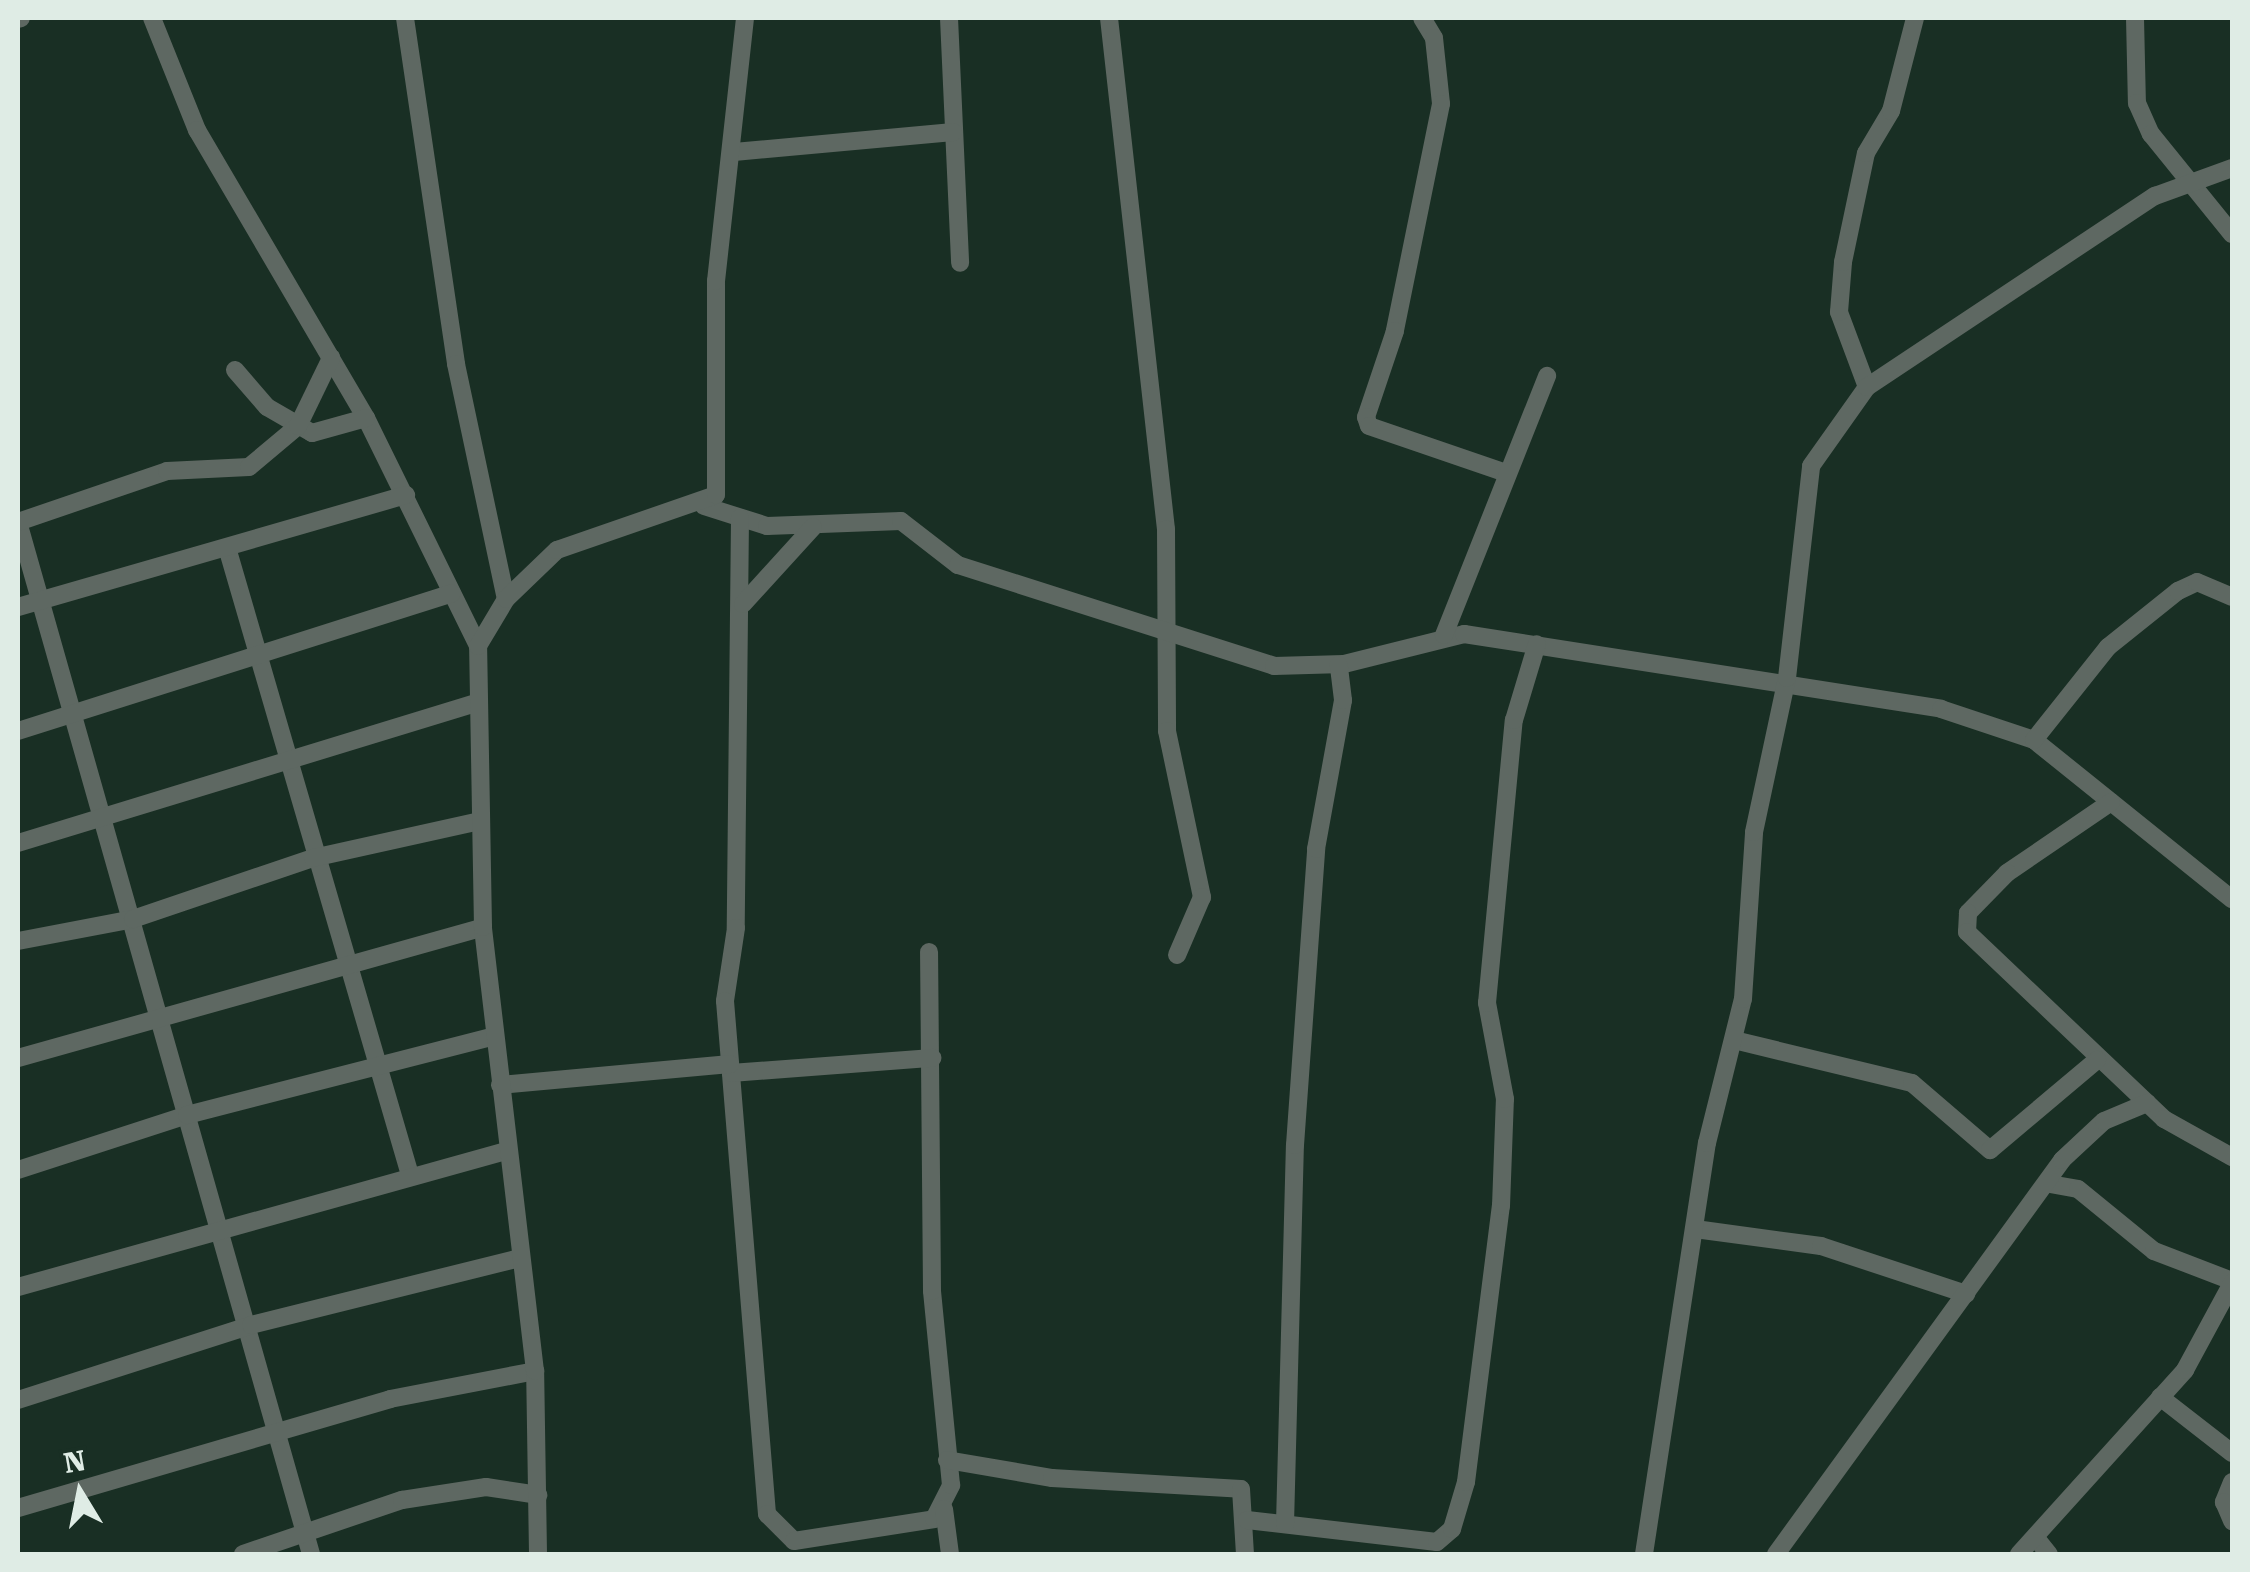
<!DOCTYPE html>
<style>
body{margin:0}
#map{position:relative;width:2250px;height:1572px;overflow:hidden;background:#192f24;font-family:"Roboto Serif",serif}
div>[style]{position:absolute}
.minor>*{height:18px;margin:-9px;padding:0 9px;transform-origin:9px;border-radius:9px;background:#5e6862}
span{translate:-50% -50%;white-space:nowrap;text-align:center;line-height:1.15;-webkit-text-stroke:8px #192f24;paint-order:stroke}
.frame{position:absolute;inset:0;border:20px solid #dfece5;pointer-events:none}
.north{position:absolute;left:30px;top:1442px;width:100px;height:100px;-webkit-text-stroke:8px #192f24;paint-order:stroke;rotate:350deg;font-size:28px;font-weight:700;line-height:40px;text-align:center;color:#dfece5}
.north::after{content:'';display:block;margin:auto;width:35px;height:45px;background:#dfece5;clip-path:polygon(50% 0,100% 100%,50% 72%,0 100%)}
</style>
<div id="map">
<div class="minor">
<div style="left:152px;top:18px;width:121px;rotate:68.1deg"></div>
<div style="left:197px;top:130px;width:334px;rotate:59.6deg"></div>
<div style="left:366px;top:418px;width:254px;rotate:63.8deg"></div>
<div style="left:405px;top:18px;width:350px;rotate:81.6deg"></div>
<div style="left:456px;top:364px;width:240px;rotate:78deg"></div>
<div style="left:949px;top:18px;width:245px;rotate:87.4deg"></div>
<div style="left:1109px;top:18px;width:514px;rotate:83.64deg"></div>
<div style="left:1166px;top:529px;width:202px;rotate:89.7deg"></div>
<div style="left:1167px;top:731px;width:170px;rotate:78.1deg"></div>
<div style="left:1202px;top:897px;width:63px;rotate:113.3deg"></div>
<div style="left:1422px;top:18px;width:23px;rotate:59deg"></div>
<div style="left:1434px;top:38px;width:66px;rotate:83.9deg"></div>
<div style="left:1441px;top:104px;width:232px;rotate:101.5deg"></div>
<div style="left:1395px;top:331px;width:91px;rotate:108.6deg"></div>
<div style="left:1366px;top:417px;width:9px;rotate:72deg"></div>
<div style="left:1369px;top:426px;width:145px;rotate:18.9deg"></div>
<div style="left:2135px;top:18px;width:85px;rotate:88.7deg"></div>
<div style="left:2137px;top:103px;width:34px;rotate:66deg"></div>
<div style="left:2151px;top:134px;width:129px;rotate:51deg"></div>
<div style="left:18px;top:19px;width:3px;rotate:-18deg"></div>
<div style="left:734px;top:152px;width:220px;rotate:-5.2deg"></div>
<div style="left:235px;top:370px;width:49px;rotate:49.1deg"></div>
<div style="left:267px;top:407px;width:52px;rotate:30deg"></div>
<div style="left:312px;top:433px;width:56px;rotate:-15.5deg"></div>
<div style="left:1867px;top:387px;width:80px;rotate:-110.5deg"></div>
<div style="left:1839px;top:312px;width:50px;rotate:-85.4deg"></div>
<div style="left:1843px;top:262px;width:111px;rotate:-78.1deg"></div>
<div style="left:1866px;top:153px;width:49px;rotate:-59.2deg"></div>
<div style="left:1891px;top:111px;width:96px;rotate:-75.5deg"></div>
<div style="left:704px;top:506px;width:66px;rotate:17.6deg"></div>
<div style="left:767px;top:526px;width:134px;rotate:-2.1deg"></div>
<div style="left:901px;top:521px;width:72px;rotate:37.7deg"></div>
<div style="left:958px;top:565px;width:332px;rotate:17.7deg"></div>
<div style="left:1274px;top:666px;width:70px;rotate:-1.6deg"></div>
<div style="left:1344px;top:664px;width:124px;rotate:-14deg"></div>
<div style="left:1464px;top:634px;width:483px;rotate:8.9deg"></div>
<div style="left:1941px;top:709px;width:98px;rotate:18.4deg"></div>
<div style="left:2034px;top:740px;width:254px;rotate:38.8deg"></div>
<div style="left:740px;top:518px;width:410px;rotate:90.6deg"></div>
<div style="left:736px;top:928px;width:74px;rotate:98.6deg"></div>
<div style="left:725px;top:1001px;width:515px;rotate:85.32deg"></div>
<div style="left:767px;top:1514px;width:38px;rotate:45deg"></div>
<div style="left:794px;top:1541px;width:142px;rotate:-8.9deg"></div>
<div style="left:934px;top:1519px;width:38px;rotate:-63deg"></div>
<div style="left:951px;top:1485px;width:195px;rotate:-95.6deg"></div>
<div style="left:932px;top:1291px;width:339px;rotate:-90.5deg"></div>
<div style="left:18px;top:522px;width:1073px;rotate:74.15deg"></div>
<div style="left:18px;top:522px;width:157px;rotate:-18.9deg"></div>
<div style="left:167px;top:471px;width:82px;rotate:-2.8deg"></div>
<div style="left:249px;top:467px;width:64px;rotate:-39.9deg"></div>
<div style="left:298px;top:426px;width:76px;rotate:-64.1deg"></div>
<div style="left:228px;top:551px;width:650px;rotate:73.74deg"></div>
<div style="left:743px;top:604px;width:104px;rotate:-47.7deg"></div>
<div style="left:18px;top:607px;width:404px;rotate:-16.1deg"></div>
<div style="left:1444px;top:635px;width:279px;rotate:-68.3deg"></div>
<div style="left:18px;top:731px;width:455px;rotate:-17.6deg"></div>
<div style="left:2034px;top:740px;width:119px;rotate:-51.5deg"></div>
<div style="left:2108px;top:647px;width:90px;rotate:-38.7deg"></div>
<div style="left:2178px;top:591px;width:21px;rotate:-25deg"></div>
<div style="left:2197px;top:582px;width:38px;rotate:23deg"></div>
<div style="left:2111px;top:802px;width:126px;rotate:145.7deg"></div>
<div style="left:2007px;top:873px;width:56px;rotate:134.3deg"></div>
<div style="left:1968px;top:913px;width:19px;rotate:93deg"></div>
<div style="left:1967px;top:932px;width:272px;rotate:43.5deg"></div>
<div style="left:2164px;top:1119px;width:78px;rotate:29.2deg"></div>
<div style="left:18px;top:843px;width:480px;rotate:-17deg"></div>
<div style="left:18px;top:941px;width:117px;rotate:-10.8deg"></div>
<div style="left:133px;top:919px;width:190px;rotate:-18.7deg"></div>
<div style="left:313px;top:858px;width:171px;rotate:-12.5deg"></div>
<div style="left:1734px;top:1040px;width:183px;rotate:13.6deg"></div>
<div style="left:1912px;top:1083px;width:103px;rotate:40.7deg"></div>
<div style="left:1990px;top:1150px;width:140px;rotate:-40.1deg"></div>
<div style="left:18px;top:1058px;width:483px;rotate:-15.7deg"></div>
<div style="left:731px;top:1073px;width:202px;rotate:-4.3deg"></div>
<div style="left:500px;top:1085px;width:231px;rotate:-5.2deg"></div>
<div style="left:18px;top:1170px;width:178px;rotate:-18deg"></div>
<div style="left:187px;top:1115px;width:318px;rotate:-14.4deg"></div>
<div style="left:2050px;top:1184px;width:28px;rotate:10deg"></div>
<div style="left:2078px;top:1189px;width:98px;rotate:39.2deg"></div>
<div style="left:2154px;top:1251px;width:84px;rotate:21deg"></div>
<div style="left:1695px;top:1229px;width:127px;rotate:7.7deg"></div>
<div style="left:1821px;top:1246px;width:153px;rotate:18.3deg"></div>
<div style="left:18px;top:1287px;width:507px;rotate:-15.57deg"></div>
<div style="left:2160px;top:1397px;width:91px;rotate:37.9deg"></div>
<div style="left:18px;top:1400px;width:245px;rotate:-17.8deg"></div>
<div style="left:251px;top:1325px;width:272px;rotate:-14deg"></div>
<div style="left:947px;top:1460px;width:107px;rotate:9.7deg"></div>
<div style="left:1052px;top:1478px;width:189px;rotate:3.3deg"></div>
<div style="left:1241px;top:1489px;width:65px;rotate:86.5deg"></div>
<div style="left:2232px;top:1482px;width:22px;rotate:112deg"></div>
<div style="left:2224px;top:1502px;width:21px;rotate:67deg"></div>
<div style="left:18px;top:1508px;width:388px;rotate:-16.3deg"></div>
<div style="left:390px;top:1399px;width:148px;rotate:-10.9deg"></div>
<div style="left:944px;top:1509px;width:45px;rotate:82.4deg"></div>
<div style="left:1247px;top:1520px;width:191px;rotate:6.6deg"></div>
<div style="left:1437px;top:1542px;width:20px;rotate:-41deg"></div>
<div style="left:1452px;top:1529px;width:49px;rotate:-73.4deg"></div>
<div style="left:1466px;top:1482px;width:278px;rotate:-82.8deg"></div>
<div style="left:1501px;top:1206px;width:107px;rotate:-87.9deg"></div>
<div style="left:1505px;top:1099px;width:98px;rotate:-100.6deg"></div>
<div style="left:1487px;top:1003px;width:284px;rotate:-84.6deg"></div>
<div style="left:1514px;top:720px;width:79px;rotate:-73.2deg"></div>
<div style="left:1285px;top:1524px;width:379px;rotate:-88.5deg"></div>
<div style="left:1295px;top:1145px;width:297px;rotate:-85.9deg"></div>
<div style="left:1316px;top:849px;width:151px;rotate:-79.7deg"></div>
<div style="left:1343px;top:700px;width:35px;rotate:-97deg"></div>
<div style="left:2035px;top:1537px;width:22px;rotate:51deg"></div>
<div style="left:243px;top:1554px;width:168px;rotate:-18.8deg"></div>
<div style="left:402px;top:1500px;width:85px;rotate:-8.8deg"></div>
<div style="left:486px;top:1487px;width:53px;rotate:8.7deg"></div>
<div style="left:538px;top:1554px;width:183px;rotate:-90.9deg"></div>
<div style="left:535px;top:1371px;width:447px;rotate:-96.7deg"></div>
<div style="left:483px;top:927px;width:281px;rotate:-91deg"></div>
<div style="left:478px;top:646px;width:55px;rotate:-59.2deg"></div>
<div style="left:506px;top:599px;width:71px;rotate:-43.9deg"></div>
<div style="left:557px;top:550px;width:168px;rotate:-19.1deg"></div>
<div style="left:716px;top:495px;width:214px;rotate:-90deg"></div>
<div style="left:716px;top:281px;width:265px;rotate:-83.7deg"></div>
<div style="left:1644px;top:1554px;width:416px;rotate:-81.3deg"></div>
<div style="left:1707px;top:1143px;width:148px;rotate:-76deg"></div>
<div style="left:1743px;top:999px;width:167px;rotate:-86.2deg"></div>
<div style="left:1754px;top:832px;width:157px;rotate:-77.9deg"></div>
<div style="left:1787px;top:678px;width:213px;rotate:-83.5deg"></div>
<div style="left:1811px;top:466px;width:97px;rotate:-54.7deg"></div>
<div style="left:1867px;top:387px;width:346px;rotate:-33.6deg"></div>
<div style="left:2155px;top:196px;width:82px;rotate:-20deg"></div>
<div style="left:1776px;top:1554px;width:487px;rotate:-54deg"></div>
<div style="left:2062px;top:1160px;width:57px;rotate:-42.9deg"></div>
<div style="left:2104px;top:1121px;width:47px;rotate:-22.7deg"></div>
<div style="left:2019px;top:1554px;width:248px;rotate:-47.9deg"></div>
<div style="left:2185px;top:1370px;width:99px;rotate:-61.6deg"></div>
</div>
<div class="frame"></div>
<div class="north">N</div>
</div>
